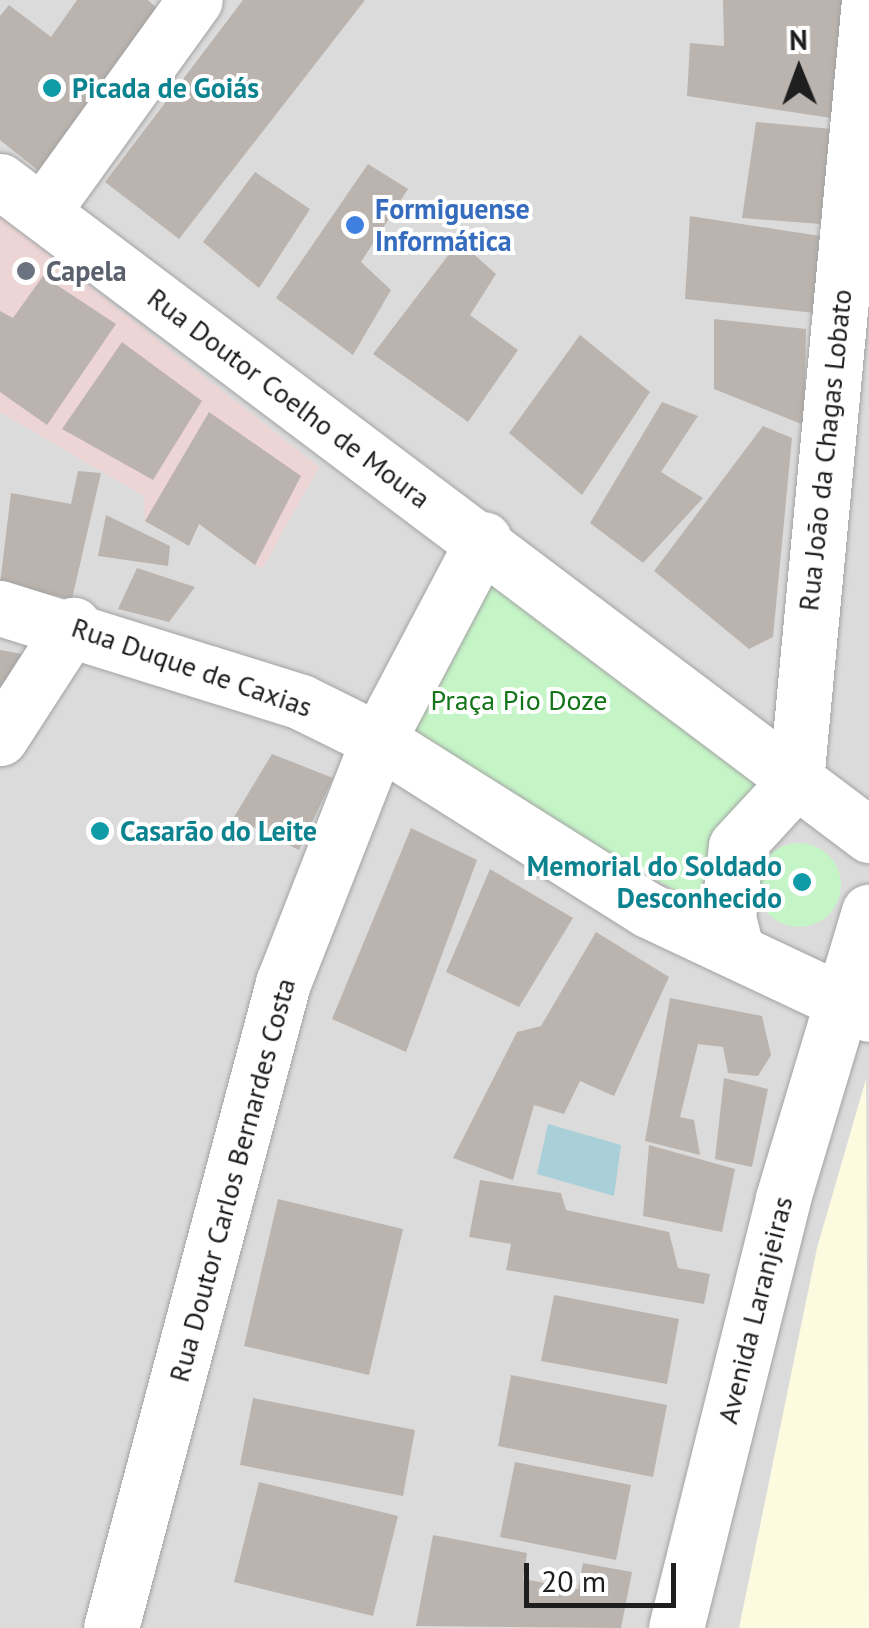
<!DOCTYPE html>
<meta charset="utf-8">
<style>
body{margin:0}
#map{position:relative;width:869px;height:1628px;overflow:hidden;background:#eeebe5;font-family:"PT Sans",sans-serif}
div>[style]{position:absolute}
.residential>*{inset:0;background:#dcdbdb}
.commercial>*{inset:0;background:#eed5d5}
.education>*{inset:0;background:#fcfbe0}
.park>*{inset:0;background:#c5f5c7}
.round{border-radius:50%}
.water>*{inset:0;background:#a9d0d9}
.building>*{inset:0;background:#bbb4ae}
.roads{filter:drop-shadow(0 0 2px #a2a2a2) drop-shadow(0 0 2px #a2a2a2)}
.minor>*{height:55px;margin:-27.5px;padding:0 27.5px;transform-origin:27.5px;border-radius:27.5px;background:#fff}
.dots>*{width:28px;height:28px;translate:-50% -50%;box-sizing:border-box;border:5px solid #fff;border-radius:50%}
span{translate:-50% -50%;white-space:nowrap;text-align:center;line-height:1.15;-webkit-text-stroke:8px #fff;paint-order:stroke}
.culture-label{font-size:28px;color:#0d838f;font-weight:700}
.left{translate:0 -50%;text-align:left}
.right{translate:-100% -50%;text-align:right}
.shop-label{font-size:28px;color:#366cbe;font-weight:700}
.worship-label{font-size:28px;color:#5b616d;font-weight:700}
.street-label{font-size:28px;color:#1e1e1e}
.park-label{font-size:28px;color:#147418}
.north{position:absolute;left:749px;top:20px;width:100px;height:100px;-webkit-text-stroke:8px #fff;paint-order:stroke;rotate:359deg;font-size:28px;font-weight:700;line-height:40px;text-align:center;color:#1e1e1e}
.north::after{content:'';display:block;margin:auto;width:35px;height:45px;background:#1e1e1e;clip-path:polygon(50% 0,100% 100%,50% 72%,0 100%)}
.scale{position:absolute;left:524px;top:1563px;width:152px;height:45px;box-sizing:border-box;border:5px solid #1e1e1e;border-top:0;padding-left:12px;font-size:30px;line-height:35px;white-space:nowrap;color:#1e1e1e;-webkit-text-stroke:8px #fff;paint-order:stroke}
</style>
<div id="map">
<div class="residential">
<div style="clip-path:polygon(0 0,869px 0,869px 1628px,0 1628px)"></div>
</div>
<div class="commercial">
<div style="clip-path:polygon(0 216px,319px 467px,262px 569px,199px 524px,189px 546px,145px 521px,144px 496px,0 412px)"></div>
</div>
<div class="education">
<div style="clip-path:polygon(866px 1079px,869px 1628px,739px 1628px,817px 1248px)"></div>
</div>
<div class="park">
<div style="clip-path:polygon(489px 558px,774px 786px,721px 824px,697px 902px,394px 736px)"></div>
<div class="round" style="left:757px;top:843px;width:84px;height:84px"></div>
</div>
<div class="water">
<div style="clip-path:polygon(548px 1124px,621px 1145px,614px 1196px,537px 1174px)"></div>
</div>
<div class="building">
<div style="clip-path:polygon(77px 0,148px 0,159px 10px,44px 175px,0 140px,0 16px,9px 5px,51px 37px)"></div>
<div style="clip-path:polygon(243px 0,365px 0,179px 239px,105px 182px)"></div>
<div style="clip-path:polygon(723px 0,852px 0,838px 119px,687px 96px,690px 43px,724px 46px)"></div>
<div style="clip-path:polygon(756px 122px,832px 129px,820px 224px,742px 218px)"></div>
<div style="clip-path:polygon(368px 164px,408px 189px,361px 262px,391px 290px,353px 355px,276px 298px)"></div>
<div style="clip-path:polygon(255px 172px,310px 209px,259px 288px,203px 242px)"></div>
<div style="clip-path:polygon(690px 216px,820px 236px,815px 313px,685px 299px)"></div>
<div style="clip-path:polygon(459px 241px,496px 274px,470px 315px,518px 350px,468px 422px,373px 354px)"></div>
<div style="clip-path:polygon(43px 276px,116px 324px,47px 425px,0 392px,0 311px,13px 318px)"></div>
<div style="clip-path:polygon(714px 319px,806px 329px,804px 425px,714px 389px)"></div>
<div style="clip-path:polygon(580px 335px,650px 392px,582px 495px,509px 433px)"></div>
<div style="clip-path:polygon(122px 342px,202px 401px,153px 480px,62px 429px)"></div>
<div style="clip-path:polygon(662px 402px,698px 416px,661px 472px,703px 498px,643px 563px,590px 523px)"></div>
<div style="clip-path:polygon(209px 412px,301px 476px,255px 565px,199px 524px,189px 546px,145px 521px)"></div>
<div style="clip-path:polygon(763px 426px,792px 438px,773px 637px,749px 649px,654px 571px)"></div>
<div style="clip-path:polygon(78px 471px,101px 473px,72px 599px,0 584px,11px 493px,71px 504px)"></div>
<div style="clip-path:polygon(106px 515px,170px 546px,168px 566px,98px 556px)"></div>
<div style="clip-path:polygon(137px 568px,195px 587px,169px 622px,118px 609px)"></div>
<div style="clip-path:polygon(0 650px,22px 654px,0 718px)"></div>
<div style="clip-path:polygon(272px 754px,333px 778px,299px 850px,234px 817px)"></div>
<div style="clip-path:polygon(411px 828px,477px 860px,406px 1052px,332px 1019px)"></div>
<div style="clip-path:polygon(490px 869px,573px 918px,519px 1007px,446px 972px)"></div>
<div style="clip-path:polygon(596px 932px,669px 977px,614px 1096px,580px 1081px,564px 1114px,534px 1105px,513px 1180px,453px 1158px,517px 1032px,541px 1026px)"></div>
<div style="clip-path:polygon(670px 998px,762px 1016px,771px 1055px,758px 1076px,728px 1073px,723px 1047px,698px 1044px,680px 1117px,694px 1120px,700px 1155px,645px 1141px)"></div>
<div style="clip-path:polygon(724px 1078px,768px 1089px,752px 1167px,715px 1159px)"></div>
<div style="clip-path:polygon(649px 1145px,735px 1169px,722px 1232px,643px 1216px)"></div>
<div style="clip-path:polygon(480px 1180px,561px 1193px,566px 1210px,669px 1232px,678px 1268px,710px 1274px,704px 1304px,506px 1270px,511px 1244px,469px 1237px)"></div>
<div style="clip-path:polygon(278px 1199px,403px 1229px,369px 1375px,244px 1346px)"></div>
<div style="clip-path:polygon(554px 1295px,679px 1319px,667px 1384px,541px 1361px)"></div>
<div style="clip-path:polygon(511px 1375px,667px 1405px,653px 1477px,498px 1446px)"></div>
<div style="clip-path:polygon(253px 1398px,415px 1430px,403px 1496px,240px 1465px)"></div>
<div style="clip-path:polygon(515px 1462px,631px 1485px,616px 1560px,500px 1537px)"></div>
<div style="clip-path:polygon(259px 1482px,398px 1516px,373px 1616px,234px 1582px)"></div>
<div style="clip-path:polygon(433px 1535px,527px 1553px,523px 1579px,578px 1589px,583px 1563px,632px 1572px,621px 1628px,416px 1626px)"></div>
</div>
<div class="roads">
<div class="minor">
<div style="left:0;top:181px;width:1088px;rotate:36.96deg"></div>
<div style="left:42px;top:212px;width:261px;rotate:-54.2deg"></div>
<div style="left:0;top:608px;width:315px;rotate:17.3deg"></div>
<div style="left:301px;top:702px;width:86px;rotate:26.3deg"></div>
<div style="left:378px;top:740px;width:319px;rotate:32.2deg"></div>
<div style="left:648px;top:910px;width:244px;rotate:25.2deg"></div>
<div style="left:0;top:738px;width:135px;rotate:-57.1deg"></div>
<div style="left:736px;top:949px;width:33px;rotate:-104deg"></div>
<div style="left:728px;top:917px;width:71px;rotate:-83.6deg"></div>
<div style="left:736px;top:846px;width:88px;rotate:-47.3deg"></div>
<div style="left:796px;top:781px;width:784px;rotate:-84.66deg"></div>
<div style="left:111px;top:1628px;width:668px;rotate:-75.07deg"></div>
<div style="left:283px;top:983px;width:261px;rotate:-68.6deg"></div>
<div style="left:378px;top:740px;width:227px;rotate:-62.2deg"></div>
<div style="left:676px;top:1628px;width:443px;rotate:-76deg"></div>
<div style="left:783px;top:1198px;width:299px;rotate:-73.3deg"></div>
</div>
</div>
<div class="dots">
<div style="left:52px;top:88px;background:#0f9aa8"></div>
<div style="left:355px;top:225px;background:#3f7fe0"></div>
<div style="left:26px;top:271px;background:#6b7280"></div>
<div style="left:100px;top:831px;background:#0f9aa8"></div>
<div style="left:802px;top:882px;background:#0f9aa8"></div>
</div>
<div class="culture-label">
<span class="left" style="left:72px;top:88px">Picada de Goiás</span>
<span class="left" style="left:120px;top:831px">Casarão do Leite</span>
<span class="right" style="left:782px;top:882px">Memorial do Soldado<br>Desconhecido</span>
</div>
<div class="shop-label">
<span class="left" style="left:375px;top:225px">Formiguense<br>Informática</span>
</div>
<div class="worship-label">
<span class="left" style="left:46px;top:271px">Capela</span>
</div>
<div class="street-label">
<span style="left:289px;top:398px;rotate:37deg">Rua Doutor Coelho de Moura</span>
<span style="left:825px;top:450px;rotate:-84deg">Rua João da Chagas Lobato</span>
<span style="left:192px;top:667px;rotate:19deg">Rua Duque de Caxias</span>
<span style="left:232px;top:1180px;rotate:-75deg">Rua Doutor Carlos Bernardes Costa</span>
<span style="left:755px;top:1310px;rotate:-76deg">Avenida Laranjeiras</span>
</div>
<div class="park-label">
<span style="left:519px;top:700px">Praça Pio Doze</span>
</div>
<div class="north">N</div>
<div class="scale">20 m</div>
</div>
